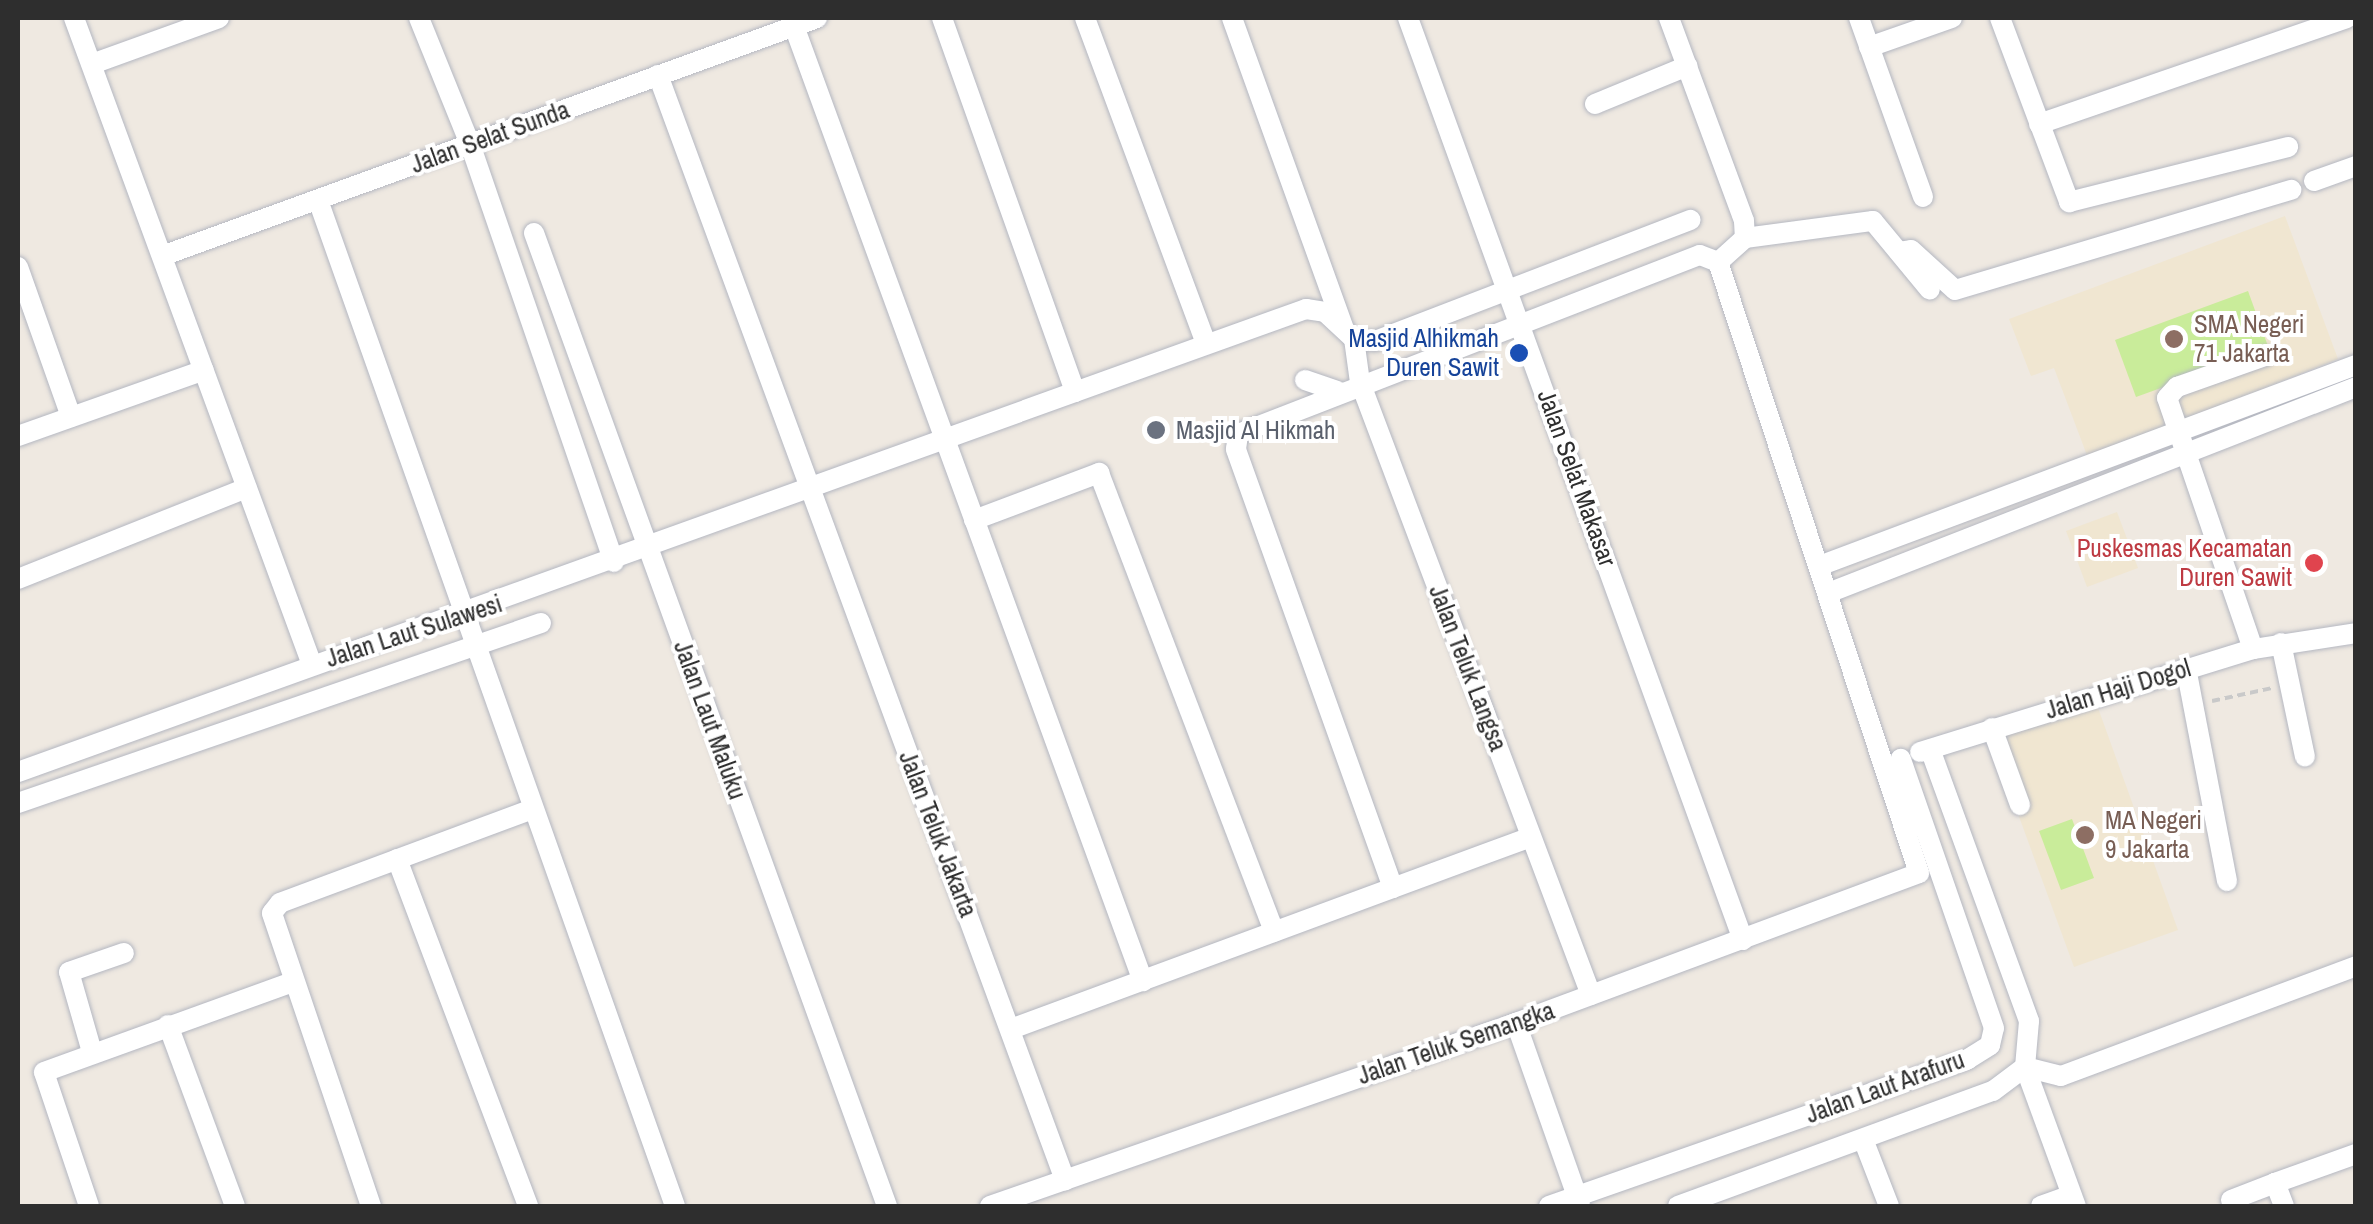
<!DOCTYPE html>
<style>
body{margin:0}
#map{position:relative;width:2373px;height:1224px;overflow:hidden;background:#efe9e1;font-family:"Archivo Narrow",sans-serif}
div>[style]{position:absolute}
.education>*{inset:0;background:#f0e6d1}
.pitch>*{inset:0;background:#c9ec9a}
.path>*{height:4px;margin-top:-2px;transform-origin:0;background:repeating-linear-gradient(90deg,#c9c9c9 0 8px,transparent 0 13px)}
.roads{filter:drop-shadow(0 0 2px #b4b7c1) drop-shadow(0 0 2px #b4b7c1)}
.minor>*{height:20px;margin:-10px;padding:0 10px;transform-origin:10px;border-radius:10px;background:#fff}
.dots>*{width:28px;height:28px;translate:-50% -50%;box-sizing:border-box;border:5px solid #fff;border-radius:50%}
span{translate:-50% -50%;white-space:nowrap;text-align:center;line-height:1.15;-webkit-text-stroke:8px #fff;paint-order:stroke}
.street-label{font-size:25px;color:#2e2e2e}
.education-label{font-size:25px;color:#785e54}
.left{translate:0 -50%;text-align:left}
.transit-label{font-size:25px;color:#164399}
.right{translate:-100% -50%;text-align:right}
.worship-label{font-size:25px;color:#5b616d}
.health-label{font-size:25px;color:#be3a42}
.frame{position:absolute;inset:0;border:20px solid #2e2e2e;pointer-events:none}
</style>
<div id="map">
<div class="education">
<div style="clip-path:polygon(2285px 216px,2338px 359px,2088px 458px,2054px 368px,2031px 376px,2009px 319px)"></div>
<div style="clip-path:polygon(2117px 512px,2138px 568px,2087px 587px,2066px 531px)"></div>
<div style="clip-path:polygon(2097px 705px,2178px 930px,2074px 967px,1991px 740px)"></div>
</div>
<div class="pitch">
<div style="clip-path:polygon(2248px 291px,2269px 349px,2136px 397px,2115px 340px)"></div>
<div style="clip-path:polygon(2072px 819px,2094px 878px,2061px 890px,2039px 831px)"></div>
</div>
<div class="path">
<div style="left:2212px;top:701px;width:61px;rotate:-12.2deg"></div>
</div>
<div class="roads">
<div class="minor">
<div style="left:74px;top:18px;width:689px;rotate:69.8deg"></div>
<div style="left:419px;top:18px;width:136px;rotate:68deg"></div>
<div style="left:470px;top:144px;width:442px;rotate:71deg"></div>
<div style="left:942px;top:18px;width:397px;rotate:70.4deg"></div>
<div style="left:1085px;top:18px;width:348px;rotate:69.6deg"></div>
<div style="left:1232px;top:18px;width:331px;rotate:70.2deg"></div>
<div style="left:1408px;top:18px;width:981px;rotate:70.03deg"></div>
<div style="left:1669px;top:18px;width:216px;rotate:69.7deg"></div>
<div style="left:1744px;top:221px;width:17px;rotate:87deg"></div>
<div style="left:1745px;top:238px;width:36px;rotate:138deg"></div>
<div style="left:1859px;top:18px;width:190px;rotate:70.3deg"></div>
<div style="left:2000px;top:18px;width:197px;rotate:69.4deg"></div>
<div style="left:2069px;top:202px;width:226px;rotate:-14.1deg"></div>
<div style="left:794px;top:26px;width:1017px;rotate:69.93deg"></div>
<div style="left:1869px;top:47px;width:88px;rotate:-19.3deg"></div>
<div style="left:92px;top:64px;width:135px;rotate:-19.9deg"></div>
<div style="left:658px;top:75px;width:1178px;rotate:69.78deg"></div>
<div style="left:1595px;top:104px;width:100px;rotate:-22.4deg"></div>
<div style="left:2039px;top:124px;width:325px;rotate:-19deg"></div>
<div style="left:2314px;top:181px;width:45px;rotate:-19.7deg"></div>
<div style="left:318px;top:200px;width:1067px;rotate:70.46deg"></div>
<div style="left:534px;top:233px;width:1035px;rotate:70.06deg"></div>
<div style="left:1745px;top:238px;width:129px;rotate:-7.6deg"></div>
<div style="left:1873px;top:221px;width:89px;rotate:50.4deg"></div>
<div style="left:1899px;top:252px;width:12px;rotate:-9deg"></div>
<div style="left:1911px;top:250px;width:59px;rotate:42.3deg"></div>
<div style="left:1955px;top:290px;width:351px;rotate:-16.6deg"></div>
<div style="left:162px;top:256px;width:697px;rotate:-19.97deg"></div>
<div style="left:18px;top:267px;width:159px;rotate:70.5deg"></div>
<div style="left:1354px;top:339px;width:43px;rotate:82.1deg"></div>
<div style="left:1360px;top:382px;width:655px;rotate:69.35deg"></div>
<div style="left:1305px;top:380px;width:34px;rotate:19deg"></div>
<div style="left:18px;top:436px;width:197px;rotate:-19.5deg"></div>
<div style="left:974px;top:520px;width:134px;rotate:-20.6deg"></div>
<div style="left:1099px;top:473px;width:491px;rotate:69.1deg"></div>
<div style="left:1819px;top:566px;width:573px;rotate:-20.52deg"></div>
<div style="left:18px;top:579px;width:246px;rotate:-21.7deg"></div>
<div style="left:1828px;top:593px;width:567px;rotate:-21.31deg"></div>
<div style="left:2281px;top:643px;width:116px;rotate:78.1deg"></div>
<div style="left:2253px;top:649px;width:265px;rotate:-108.9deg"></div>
<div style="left:2167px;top:398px;width:15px;rotate:-48deg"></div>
<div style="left:2177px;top:387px;width:93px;rotate:-19.4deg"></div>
<div style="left:2186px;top:668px;width:217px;rotate:79.1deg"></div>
<div style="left:1992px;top:728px;width:82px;rotate:70deg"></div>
<div style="left:1920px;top:752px;width:349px;rotate:-17.2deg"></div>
<div style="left:2253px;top:649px;width:104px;rotate:-8.8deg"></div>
<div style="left:18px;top:772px;width:1369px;rotate:-19.77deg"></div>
<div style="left:1306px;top:309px;width:19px;rotate:9deg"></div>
<div style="left:1325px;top:312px;width:40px;rotate:43deg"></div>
<div style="left:1354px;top:339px;width:21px;rotate:5deg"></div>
<div style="left:1375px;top:341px;width:338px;rotate:-21deg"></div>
<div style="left:18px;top:803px;width:553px;rotate:-18.99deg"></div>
<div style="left:397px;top:859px;width:371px;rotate:69.3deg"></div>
<div style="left:1393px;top:888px;width:466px;rotate:-109.7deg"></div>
<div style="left:1236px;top:449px;width:15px;rotate:-82deg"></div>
<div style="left:1238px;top:434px;width:495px;rotate:-21.2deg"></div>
<div style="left:1700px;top:255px;width:19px;rotate:21deg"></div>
<div style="left:1516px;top:1023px;width:193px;rotate:70.6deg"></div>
<div style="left:168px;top:1025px;width:193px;rotate:69.7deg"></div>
<div style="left:1011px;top:1029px;width:554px;rotate:-20.27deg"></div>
<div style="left:92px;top:1052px;width:83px;rotate:-106deg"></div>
<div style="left:69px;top:972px;width:58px;rotate:-19.1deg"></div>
<div style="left:2025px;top:1067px;width:37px;rotate:14deg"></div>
<div style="left:2061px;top:1076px;width:315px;rotate:-20.4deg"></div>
<div style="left:2025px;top:1067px;width:148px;rotate:69.9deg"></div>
<div style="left:1863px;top:1139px;width:72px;rotate:68.8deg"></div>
<div style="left:2231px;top:1200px;width:47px;rotate:-21.1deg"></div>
<div style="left:89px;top:1206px;width:141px;rotate:-108.6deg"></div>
<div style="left:44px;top:1072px;width:264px;rotate:-19.9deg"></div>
<div style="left:371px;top:1206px;width:309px;rotate:-108.7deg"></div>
<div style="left:272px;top:913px;width:13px;rotate:-51deg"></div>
<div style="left:280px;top:903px;width:267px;rotate:-20.4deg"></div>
<div style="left:990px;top:1206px;width:557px;rotate:-19.18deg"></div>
<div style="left:1516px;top:1023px;width:430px;rotate:-20.4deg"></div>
<div style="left:1919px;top:873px;width:643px;rotate:-108.21deg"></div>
<div style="left:1549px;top:1206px;width:444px;rotate:-19.3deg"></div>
<div style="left:1968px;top:1059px;width:26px;rotate:-32deg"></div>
<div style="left:1990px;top:1045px;width:17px;rotate:-77deg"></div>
<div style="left:1994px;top:1028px;width:285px;rotate:-109.1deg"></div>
<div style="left:1678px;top:1206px;width:335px;rotate:-20.1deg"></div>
<div style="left:1993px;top:1091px;width:40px;rotate:-37deg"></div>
<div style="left:2025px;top:1067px;width:46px;rotate:-85deg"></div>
<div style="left:2029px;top:1021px;width:289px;rotate:-110deg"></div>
<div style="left:2041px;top:1206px;width:32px;rotate:-20deg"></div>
<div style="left:2284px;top:1206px;width:25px;rotate:-111deg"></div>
<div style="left:2275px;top:1183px;width:86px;rotate:-19.7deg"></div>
</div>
</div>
<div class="dots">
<div style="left:2174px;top:339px;background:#8d6e63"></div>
<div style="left:1519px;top:353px;background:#1a4fb4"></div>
<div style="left:1156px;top:430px;background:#6b7280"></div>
<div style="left:2314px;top:563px;background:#e0444e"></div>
<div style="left:2085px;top:835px;background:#8d6e63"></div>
</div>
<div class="street-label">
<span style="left:490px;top:137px;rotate:-20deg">Jalan Selat Sunda</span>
<span style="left:1577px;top:478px;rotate:70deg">Jalan Selat Makasar</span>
<span style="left:414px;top:631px;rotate:-18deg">Jalan Laut Sulawesi</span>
<span style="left:1468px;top:668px;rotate:69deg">Jalan Teluk Langsa</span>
<span style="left:2118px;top:689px;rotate:-17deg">Jalan Haji Dogol</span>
<span style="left:710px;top:720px;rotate:70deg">Jalan Laut Maluku</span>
<span style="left:938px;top:834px;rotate:69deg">Jalan Teluk Jakarta</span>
<span style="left:1456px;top:1043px;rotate:-19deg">Jalan Teluk Semangka</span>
<span style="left:1885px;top:1087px;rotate:-20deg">Jalan Laut Arafuru</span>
</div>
<div class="education-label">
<span class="left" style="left:2194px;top:339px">SMA Negeri<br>71 Jakarta</span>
<span class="left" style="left:2105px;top:835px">MA Negeri<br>9 Jakarta</span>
</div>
<div class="transit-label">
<span class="right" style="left:1499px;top:353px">Masjid Alhikmah<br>Duren Sawit</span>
</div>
<div class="worship-label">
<span class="left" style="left:1176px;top:430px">Masjid Al Hikmah</span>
</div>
<div class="health-label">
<span class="right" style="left:2292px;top:563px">Puskesmas Kecamatan<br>Duren Sawit</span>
</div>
<div class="frame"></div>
</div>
